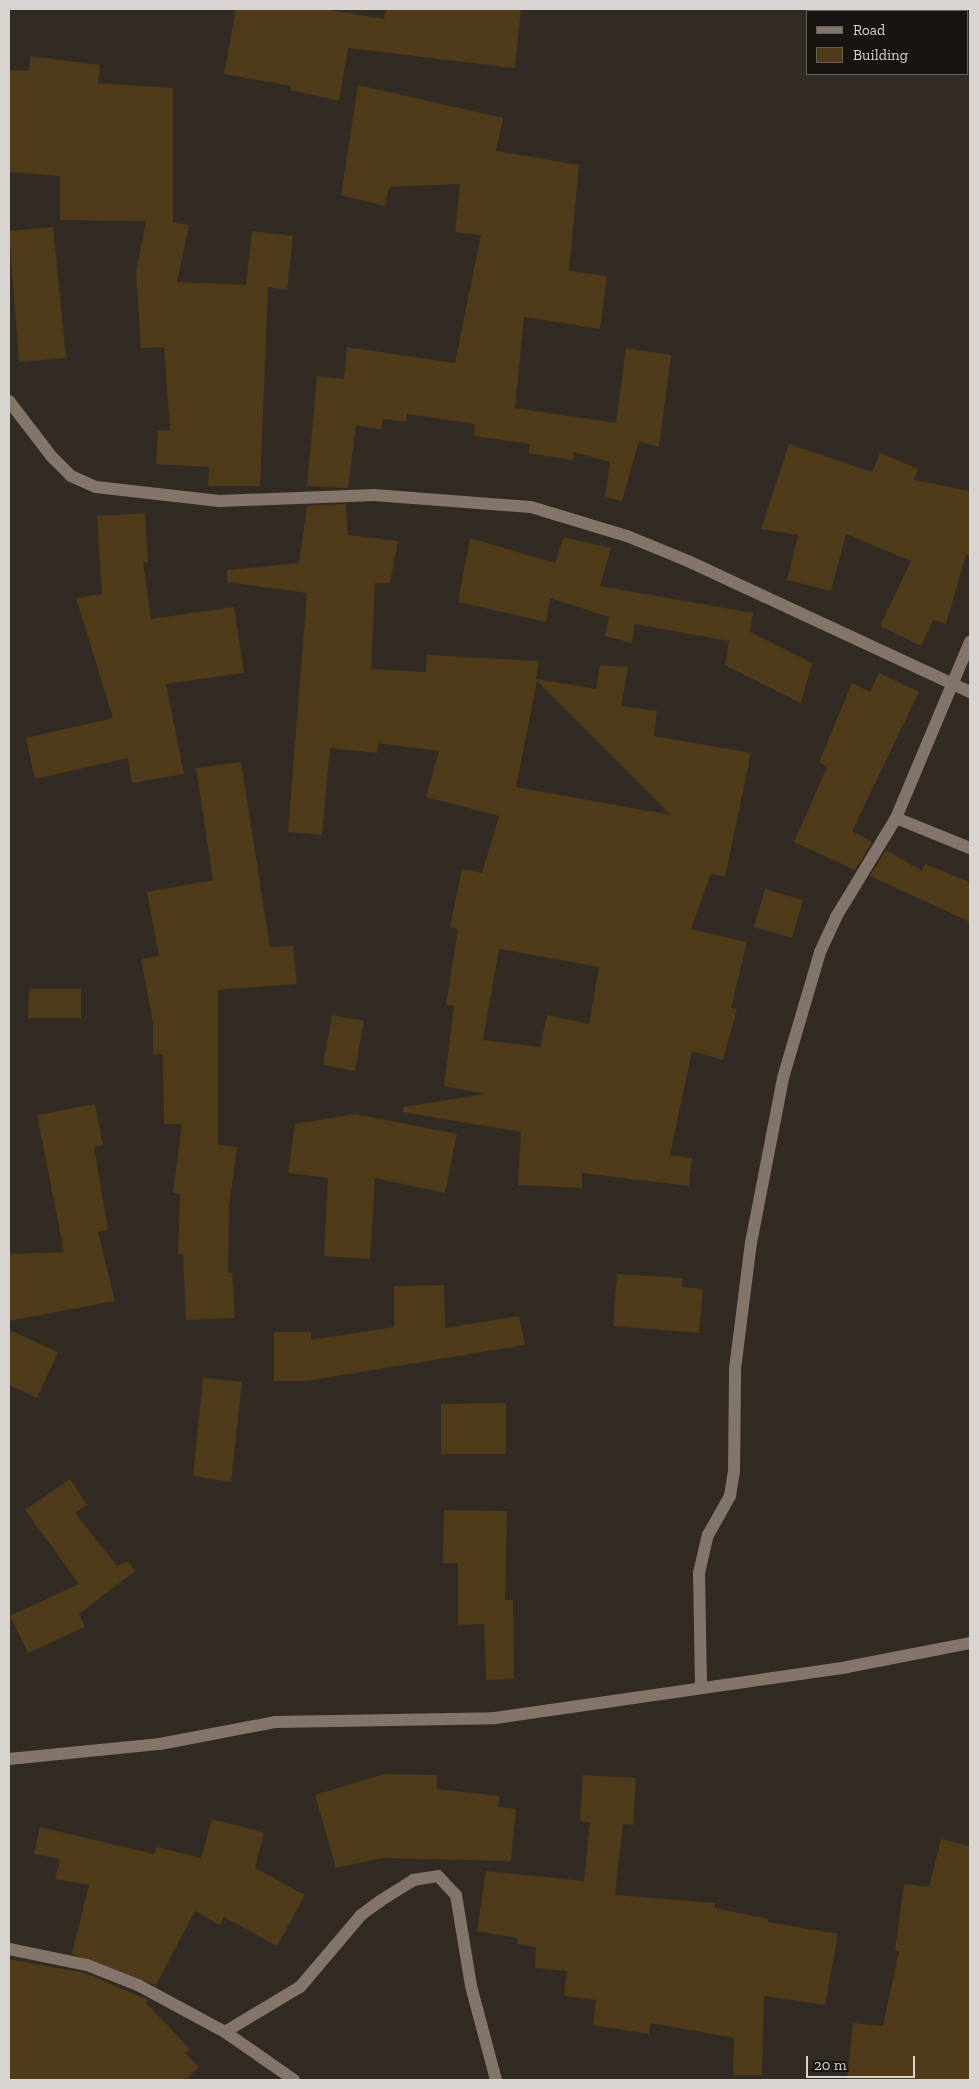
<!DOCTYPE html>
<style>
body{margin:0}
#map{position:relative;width:979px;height:2089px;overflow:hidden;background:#312b23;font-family:"Zilla Slab",serif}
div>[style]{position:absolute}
.building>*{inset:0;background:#4f3a1a}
.minor>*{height:12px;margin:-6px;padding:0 6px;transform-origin:6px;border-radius:6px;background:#84756a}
span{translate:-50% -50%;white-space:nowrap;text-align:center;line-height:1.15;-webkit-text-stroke:5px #171411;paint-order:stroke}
.frame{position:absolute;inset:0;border:10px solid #d8d4cf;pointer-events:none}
.legend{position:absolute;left:806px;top:10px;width:162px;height:65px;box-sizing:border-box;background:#171411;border:1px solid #64615d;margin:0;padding:6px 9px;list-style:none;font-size:15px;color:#d8d4cf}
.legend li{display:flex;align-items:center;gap:10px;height:25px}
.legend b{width:25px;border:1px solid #64615d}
.scale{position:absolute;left:806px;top:2056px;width:109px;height:22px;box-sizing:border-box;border:2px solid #d8d4cf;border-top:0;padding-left:6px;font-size:15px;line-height:18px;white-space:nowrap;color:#d8d4cf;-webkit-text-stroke:4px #171411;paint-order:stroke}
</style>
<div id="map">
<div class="building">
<div style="clip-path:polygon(236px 9px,325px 9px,384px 19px,386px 9px,521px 9px,515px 68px,348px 48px,339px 101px,290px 90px,291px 86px,224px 74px)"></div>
<div style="clip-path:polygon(30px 56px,100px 65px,98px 83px,173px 88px,173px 222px,189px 225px,177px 282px,249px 285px,246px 285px,252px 231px,293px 236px,287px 290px,268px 287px,260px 486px,208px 486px,209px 467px,156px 464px,158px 430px,170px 431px,164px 347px,141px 348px,136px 272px,146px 221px,60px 220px,60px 176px,9px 172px,9px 70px,29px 71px)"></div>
<div style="clip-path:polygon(358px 85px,503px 118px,496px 151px,579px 165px,569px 271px,607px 276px,600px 329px,524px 317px,515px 408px,616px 423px,626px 348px,671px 355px,659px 447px,639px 441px,622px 501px,605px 497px,610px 462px,574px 452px,573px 460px,528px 453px,530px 444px,474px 436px,475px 424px,407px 414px,406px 422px,383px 419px,381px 430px,356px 425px,348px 488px,307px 486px,317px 376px,344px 379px,347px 347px,455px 363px,481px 235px,455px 232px,460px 184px,389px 187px,385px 206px,341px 195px)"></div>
<div style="clip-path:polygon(53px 227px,66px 358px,19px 362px,9px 231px)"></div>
<div style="clip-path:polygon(789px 444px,872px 472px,880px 453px,918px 469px,914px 480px,970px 491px,970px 556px,966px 555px,946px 624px,933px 620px,921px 646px,880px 626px,911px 561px,846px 534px,831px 591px,787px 580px,798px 535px,761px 529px)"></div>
<div style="clip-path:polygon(evenodd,346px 504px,348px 535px,398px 541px,390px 583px,375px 583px,371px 669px,426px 672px,427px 655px,539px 661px,536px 679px,596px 689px,600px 665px,628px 667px,621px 706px,657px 711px,654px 736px,751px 753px,725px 877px,711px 874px,691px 929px,747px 942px,731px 1008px,737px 1009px,723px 1060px,692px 1051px,670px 1155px,692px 1158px,689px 1186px,582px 1173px,582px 1188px,518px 1185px,521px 1132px,403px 1112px,403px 1107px,486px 1094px,444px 1086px,454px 1006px,446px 1005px,458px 929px,450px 927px,462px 869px,482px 873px,499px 816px,426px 797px,439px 751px,378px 743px,377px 753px,330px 748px,322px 835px,288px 832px,307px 593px,227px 582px,227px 570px,299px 563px,307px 506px,346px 504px,537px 681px,671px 815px,516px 787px,537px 681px,346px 504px,499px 949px,599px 967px,589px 1024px,547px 1015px,540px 1047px,483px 1040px,499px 949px)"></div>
<div style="clip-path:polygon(145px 513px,148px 562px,143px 562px,151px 619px,234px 607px,244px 673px,166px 684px,184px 774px,132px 783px,128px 758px,35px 779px,26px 738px,113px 718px,76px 598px,102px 594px,97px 516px)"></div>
<div style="clip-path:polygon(564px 537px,611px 548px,600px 586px,753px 613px,750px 632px,812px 663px,801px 703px,725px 665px,729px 641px,635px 624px,632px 643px,605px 636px,609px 617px,550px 598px,546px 622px,458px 602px,470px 538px,555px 563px)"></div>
<div style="clip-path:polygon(879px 673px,919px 692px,852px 831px,872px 842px,855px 870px,794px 842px,827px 767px,819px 762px,852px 683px,870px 692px)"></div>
<div style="clip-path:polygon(241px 762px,270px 947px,293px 946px,297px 984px,218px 990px,218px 1145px,237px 1147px,229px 1206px,228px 1273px,232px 1273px,235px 1318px,186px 1320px,183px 1254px,178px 1254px,180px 1194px,173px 1193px,182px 1124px,164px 1124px,163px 1054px,153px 1054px,153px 1022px,141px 959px,159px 956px,147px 892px,213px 880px,196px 768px)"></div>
<div style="clip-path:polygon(886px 850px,922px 871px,925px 864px,970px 882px,970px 922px,870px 876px)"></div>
<div style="clip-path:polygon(765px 889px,803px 900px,792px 938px,754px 927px)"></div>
<div style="clip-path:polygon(29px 989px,81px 989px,81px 1018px,28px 1018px)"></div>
<div style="clip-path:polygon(332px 1015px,364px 1021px,355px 1071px,323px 1065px)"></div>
<div style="clip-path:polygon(95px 1104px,103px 1145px,94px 1147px,108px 1230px,98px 1232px,115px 1301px,9px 1321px,9px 1254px,64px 1252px,37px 1115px)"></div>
<div style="clip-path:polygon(355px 1114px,457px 1134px,445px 1193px,375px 1178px,370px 1259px,324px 1256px,328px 1178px,288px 1173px,295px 1124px)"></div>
<div style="clip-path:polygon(617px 1274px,683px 1278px,682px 1287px,703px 1289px,699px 1333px,613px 1326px)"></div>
<div style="clip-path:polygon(444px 1285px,445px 1328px,519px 1316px,525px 1345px,306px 1381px,274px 1381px,274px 1332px,311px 1332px,311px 1340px,394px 1327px,394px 1286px)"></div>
<div style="clip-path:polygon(9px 1330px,58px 1352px,37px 1398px,9px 1385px)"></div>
<div style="clip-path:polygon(203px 1378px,242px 1382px,231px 1482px,193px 1476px)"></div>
<div style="clip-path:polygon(506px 1403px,506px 1454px,441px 1454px,441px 1404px)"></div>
<div style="clip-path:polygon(70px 1479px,87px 1505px,75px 1513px,117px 1566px,128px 1561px,135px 1571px,79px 1614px,85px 1627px,28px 1653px,10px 1616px,79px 1584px,25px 1510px)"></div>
<div style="clip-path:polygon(444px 1510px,507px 1511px,505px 1600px,513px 1600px,514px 1679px,486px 1680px,484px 1624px,458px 1625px,458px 1563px,443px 1563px)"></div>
<div style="clip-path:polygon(384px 1774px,437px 1775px,437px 1789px,500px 1796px,498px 1807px,516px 1809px,511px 1861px,381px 1858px,336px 1868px,315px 1795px)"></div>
<div style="clip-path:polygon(583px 1775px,636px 1778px,633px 1825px,623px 1824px,615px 1895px,715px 1903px,715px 1908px,769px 1919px,768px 1922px,838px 1934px,825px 2005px,764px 1996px,762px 2075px,733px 2075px,734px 2038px,651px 2023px,649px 2034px,593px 2025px,596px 2000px,564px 1996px,567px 1971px,535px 1968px,536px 1947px,517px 1944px,518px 1938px,477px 1931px,486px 1871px,584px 1881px,590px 1822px,580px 1821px)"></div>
<div style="clip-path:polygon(212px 1819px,264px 1833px,255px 1868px,305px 1895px,277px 1946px,224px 1917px,220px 1925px,195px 1911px,156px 1985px,72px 1954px,89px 1885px,55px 1879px,60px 1859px,34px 1854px,40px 1827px,154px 1854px,157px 1847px,201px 1858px)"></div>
<div style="clip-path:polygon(941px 1839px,970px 1846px,970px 2080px,847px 2080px,853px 2023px,883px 2026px,899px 1951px,895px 1951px,904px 1884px,929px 1887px)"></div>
<div style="clip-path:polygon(9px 1959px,85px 1973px,148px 2000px,146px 2003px,190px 2049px,185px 2053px,199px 2067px,185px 2080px,9px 2080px)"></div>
</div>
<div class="minor">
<div style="left:9px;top:401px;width:71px;rotate:52.5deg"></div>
<div style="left:52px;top:457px;width:27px;rotate:45deg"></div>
<div style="left:71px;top:476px;width:27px;rotate:24deg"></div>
<div style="left:96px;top:487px;width:124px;rotate:6.5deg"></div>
<div style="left:219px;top:501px;width:155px;rotate:-2.2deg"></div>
<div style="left:374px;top:495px;width:157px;rotate:4.4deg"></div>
<div style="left:531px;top:507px;width:100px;rotate:16.8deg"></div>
<div style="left:627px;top:536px;width:66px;rotate:22.3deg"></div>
<div style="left:688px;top:561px;width:311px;rotate:24.9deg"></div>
<div style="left:896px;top:818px;width:80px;rotate:22.1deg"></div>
<div style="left:701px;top:1686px;width:113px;rotate:-91deg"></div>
<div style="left:699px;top:1573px;width:39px;rotate:-77deg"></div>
<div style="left:708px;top:1535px;width:45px;rotate:-60.6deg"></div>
<div style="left:730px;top:1496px;width:24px;rotate:-81deg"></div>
<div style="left:734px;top:1472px;width:103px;rotate:-89.4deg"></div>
<div style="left:735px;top:1369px;width:127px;rotate:-82.8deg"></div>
<div style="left:751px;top:1243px;width:168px;rotate:-79deg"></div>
<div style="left:783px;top:1078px;width:131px;rotate:-73.6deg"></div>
<div style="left:820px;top:952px;width:38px;rotate:-65deg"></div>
<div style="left:836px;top:917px;width:116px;rotate:-58.8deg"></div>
<div style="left:896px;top:818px;width:191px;rotate:-67.2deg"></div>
<div style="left:9px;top:1759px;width:152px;rotate:-5.7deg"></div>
<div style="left:160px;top:1744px;width:117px;rotate:-10.8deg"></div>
<div style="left:275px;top:1722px;width:220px;rotate:-1deg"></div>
<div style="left:495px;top:1718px;width:356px;rotate:-8.2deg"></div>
<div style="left:847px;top:1667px;width:125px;rotate:-11deg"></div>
<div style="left:9px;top:1949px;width:80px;rotate:11.6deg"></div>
<div style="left:87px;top:1965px;width:55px;rotate:21.4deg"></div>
<div style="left:138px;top:1985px;width:99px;rotate:28.4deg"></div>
<div style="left:225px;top:2032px;width:84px;rotate:34.8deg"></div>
<div style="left:225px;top:2032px;width:87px;rotate:-31deg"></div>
<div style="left:300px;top:1987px;width:94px;rotate:-49.7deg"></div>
<div style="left:361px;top:1915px;width:24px;rotate:-36deg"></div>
<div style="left:380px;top:1901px;width:39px;rotate:-32deg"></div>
<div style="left:413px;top:1880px;width:25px;rotate:-9deg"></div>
<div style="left:438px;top:1876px;width:26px;rotate:47deg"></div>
<div style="left:456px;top:1895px;width:92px;rotate:80.6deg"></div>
<div style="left:471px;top:1986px;width:97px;rotate:75.1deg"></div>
</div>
<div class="frame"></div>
<ul class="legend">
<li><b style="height:6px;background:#84756a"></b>Road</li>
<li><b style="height:14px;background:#4f3a1a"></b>Building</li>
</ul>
<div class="scale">20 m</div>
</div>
